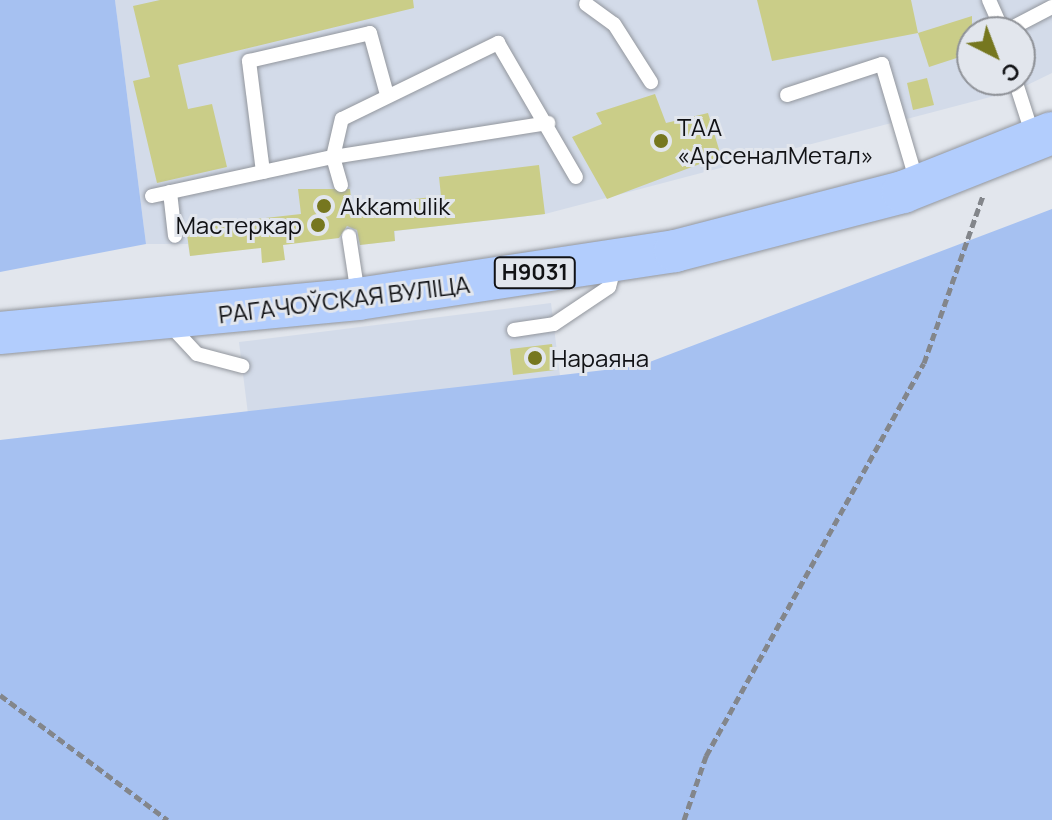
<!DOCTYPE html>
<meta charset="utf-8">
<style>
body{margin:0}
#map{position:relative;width:1052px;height:820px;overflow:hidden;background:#e2e6ed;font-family:Manrope,sans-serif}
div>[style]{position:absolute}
.built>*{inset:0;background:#d3dbe9}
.green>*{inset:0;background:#a6c1f1}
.building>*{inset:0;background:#cacd88}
.path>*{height:5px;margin-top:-2.5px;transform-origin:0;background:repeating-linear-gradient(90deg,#83868b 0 8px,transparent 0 12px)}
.roads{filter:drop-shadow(0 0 2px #92969d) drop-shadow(0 0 2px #92969d)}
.service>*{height:14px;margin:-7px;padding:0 7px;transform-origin:7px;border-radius:7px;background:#fff}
.primary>*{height:42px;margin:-21px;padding:0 21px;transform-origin:21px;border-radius:21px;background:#b2cdfd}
.dots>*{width:22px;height:22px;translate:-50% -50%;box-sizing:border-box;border:4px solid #e2e6ed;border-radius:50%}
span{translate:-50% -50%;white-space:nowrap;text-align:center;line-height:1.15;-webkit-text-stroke:6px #e2e6ed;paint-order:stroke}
.shield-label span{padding:2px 6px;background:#e2e6ed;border:2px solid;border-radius:6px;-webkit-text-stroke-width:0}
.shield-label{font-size:22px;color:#111215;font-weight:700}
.poi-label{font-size:24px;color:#111215}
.left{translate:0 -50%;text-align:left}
.right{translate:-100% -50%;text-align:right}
.street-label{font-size:24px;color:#111215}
.north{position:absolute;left:956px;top:16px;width:80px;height:80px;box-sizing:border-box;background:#e2e6ed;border:2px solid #8e9197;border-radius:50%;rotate:138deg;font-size:22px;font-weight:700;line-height:32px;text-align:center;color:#111215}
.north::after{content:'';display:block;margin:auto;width:28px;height:36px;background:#76771f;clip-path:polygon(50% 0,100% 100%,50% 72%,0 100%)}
</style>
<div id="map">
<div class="built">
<div style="clip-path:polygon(evenodd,115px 0,1052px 0,1052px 73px,1017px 90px,545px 214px,395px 231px,395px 241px,359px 245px,357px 235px,190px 256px,188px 244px,146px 244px,115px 0,972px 32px,1020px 32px,1020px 80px,972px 80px,972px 32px)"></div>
<div style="clip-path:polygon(551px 303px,561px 384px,249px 422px,239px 342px)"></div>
</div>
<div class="green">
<div style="clip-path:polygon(0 0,115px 0,146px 244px,0 272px)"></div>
<div style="clip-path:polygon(1052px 209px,1052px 820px,0 820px,0 440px,639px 366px)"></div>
</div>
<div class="building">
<div style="clip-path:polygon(160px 0,413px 0,414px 8px,178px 65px,188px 109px,212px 104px,227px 167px,157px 183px,133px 81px,150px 77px,133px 6px)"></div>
<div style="clip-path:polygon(757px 0,911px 0,918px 33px,772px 61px)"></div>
<div style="clip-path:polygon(972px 16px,972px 53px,929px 67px,918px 33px)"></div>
<div style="clip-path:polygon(927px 78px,934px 105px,913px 110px,907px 83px)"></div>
<div style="clip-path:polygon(655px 94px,666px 123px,708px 113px,721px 156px,607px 199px,572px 137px,602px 124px,596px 113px)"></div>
<div style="clip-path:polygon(539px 165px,545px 214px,394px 231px,395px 241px,360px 245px,357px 230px,347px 226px,339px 238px,283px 245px,285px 260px,262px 263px,261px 248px,190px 256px,186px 227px,301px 214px,298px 189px,350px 189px,352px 206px,441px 196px,439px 177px)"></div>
<div style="clip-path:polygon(552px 344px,555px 370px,513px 375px,510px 349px)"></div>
</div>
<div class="path">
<div style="left:0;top:695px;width:209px;rotate:36.7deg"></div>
<div style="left:684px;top:820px;width:68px;rotate:-71deg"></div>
<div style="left:706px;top:756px;width:449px;rotate:-61deg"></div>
<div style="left:924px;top:363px;width:178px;rotate:-70.6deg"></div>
</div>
<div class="roads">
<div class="service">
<div style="left:989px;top:0;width:34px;rotate:66deg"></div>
<div style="left:586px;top:4px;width:34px;rotate:36deg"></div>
<div style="left:614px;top:24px;width:69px;rotate:57.5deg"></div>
<div style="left:1004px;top:32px;width:54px;rotate:-27.5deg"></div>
<div style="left:1015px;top:80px;width:59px;rotate:72.2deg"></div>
<div style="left:787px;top:95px;width:100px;rotate:-18.1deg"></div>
<div style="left:882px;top:64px;width:123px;rotate:73.5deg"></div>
<div style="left:263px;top:172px;width:112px;rotate:-97.2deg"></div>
<div style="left:249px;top:61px;width:124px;rotate:-13deg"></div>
<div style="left:370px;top:33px;width:60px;rotate:74.6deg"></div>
<div style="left:341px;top:185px;width:29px;rotate:-106deg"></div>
<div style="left:333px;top:157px;width:39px;rotate:-77deg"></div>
<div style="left:342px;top:119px;width:174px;rotate:-26deg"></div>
<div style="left:498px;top:43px;width:155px;rotate:59.8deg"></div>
<div style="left:170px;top:192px;width:44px;rotate:83.5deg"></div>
<div style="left:152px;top:196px;width:185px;rotate:-12.2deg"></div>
<div style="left:333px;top:157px;width:218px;rotate:-9deg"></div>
<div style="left:349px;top:236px;width:60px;rotate:81.3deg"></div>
<div style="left:169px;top:324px;width:41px;rotate:47deg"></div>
<div style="left:197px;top:354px;width:47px;rotate:14.9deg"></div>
<div style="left:514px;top:330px;width:40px;rotate:-8.5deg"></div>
<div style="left:554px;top:324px;width:66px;rotate:-33.9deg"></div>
<div style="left:609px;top:287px;width:23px;rotate:-75deg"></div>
</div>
<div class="primary">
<div style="left:0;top:333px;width:360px;rotate:-5.4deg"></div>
<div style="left:358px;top:299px;width:321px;rotate:-8.6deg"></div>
<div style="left:675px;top:251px;width:236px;rotate:-14.5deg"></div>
<div style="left:903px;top:192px;width:160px;rotate:-21.6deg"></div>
</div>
</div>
<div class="dots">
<div style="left:661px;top:141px;background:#76771f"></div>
<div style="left:324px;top:206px;background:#76771f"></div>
<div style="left:318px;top:225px;background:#76771f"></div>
<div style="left:535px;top:358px;background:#76771f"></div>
</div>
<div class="shield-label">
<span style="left:535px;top:273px">Н9031</span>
</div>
<div class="poi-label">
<span class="left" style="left:677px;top:141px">ТАА<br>«АрсеналМетал»</span>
<span class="left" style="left:340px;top:206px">Akkamulik</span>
<span class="right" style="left:302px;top:225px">Мастеркар</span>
<span class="left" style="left:551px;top:358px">Нараяна</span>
</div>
<div class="street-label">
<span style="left:344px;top:299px;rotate:-7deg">РАГАЧОЎСКАЯ ВУЛІЦА</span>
</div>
<div class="north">С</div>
</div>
